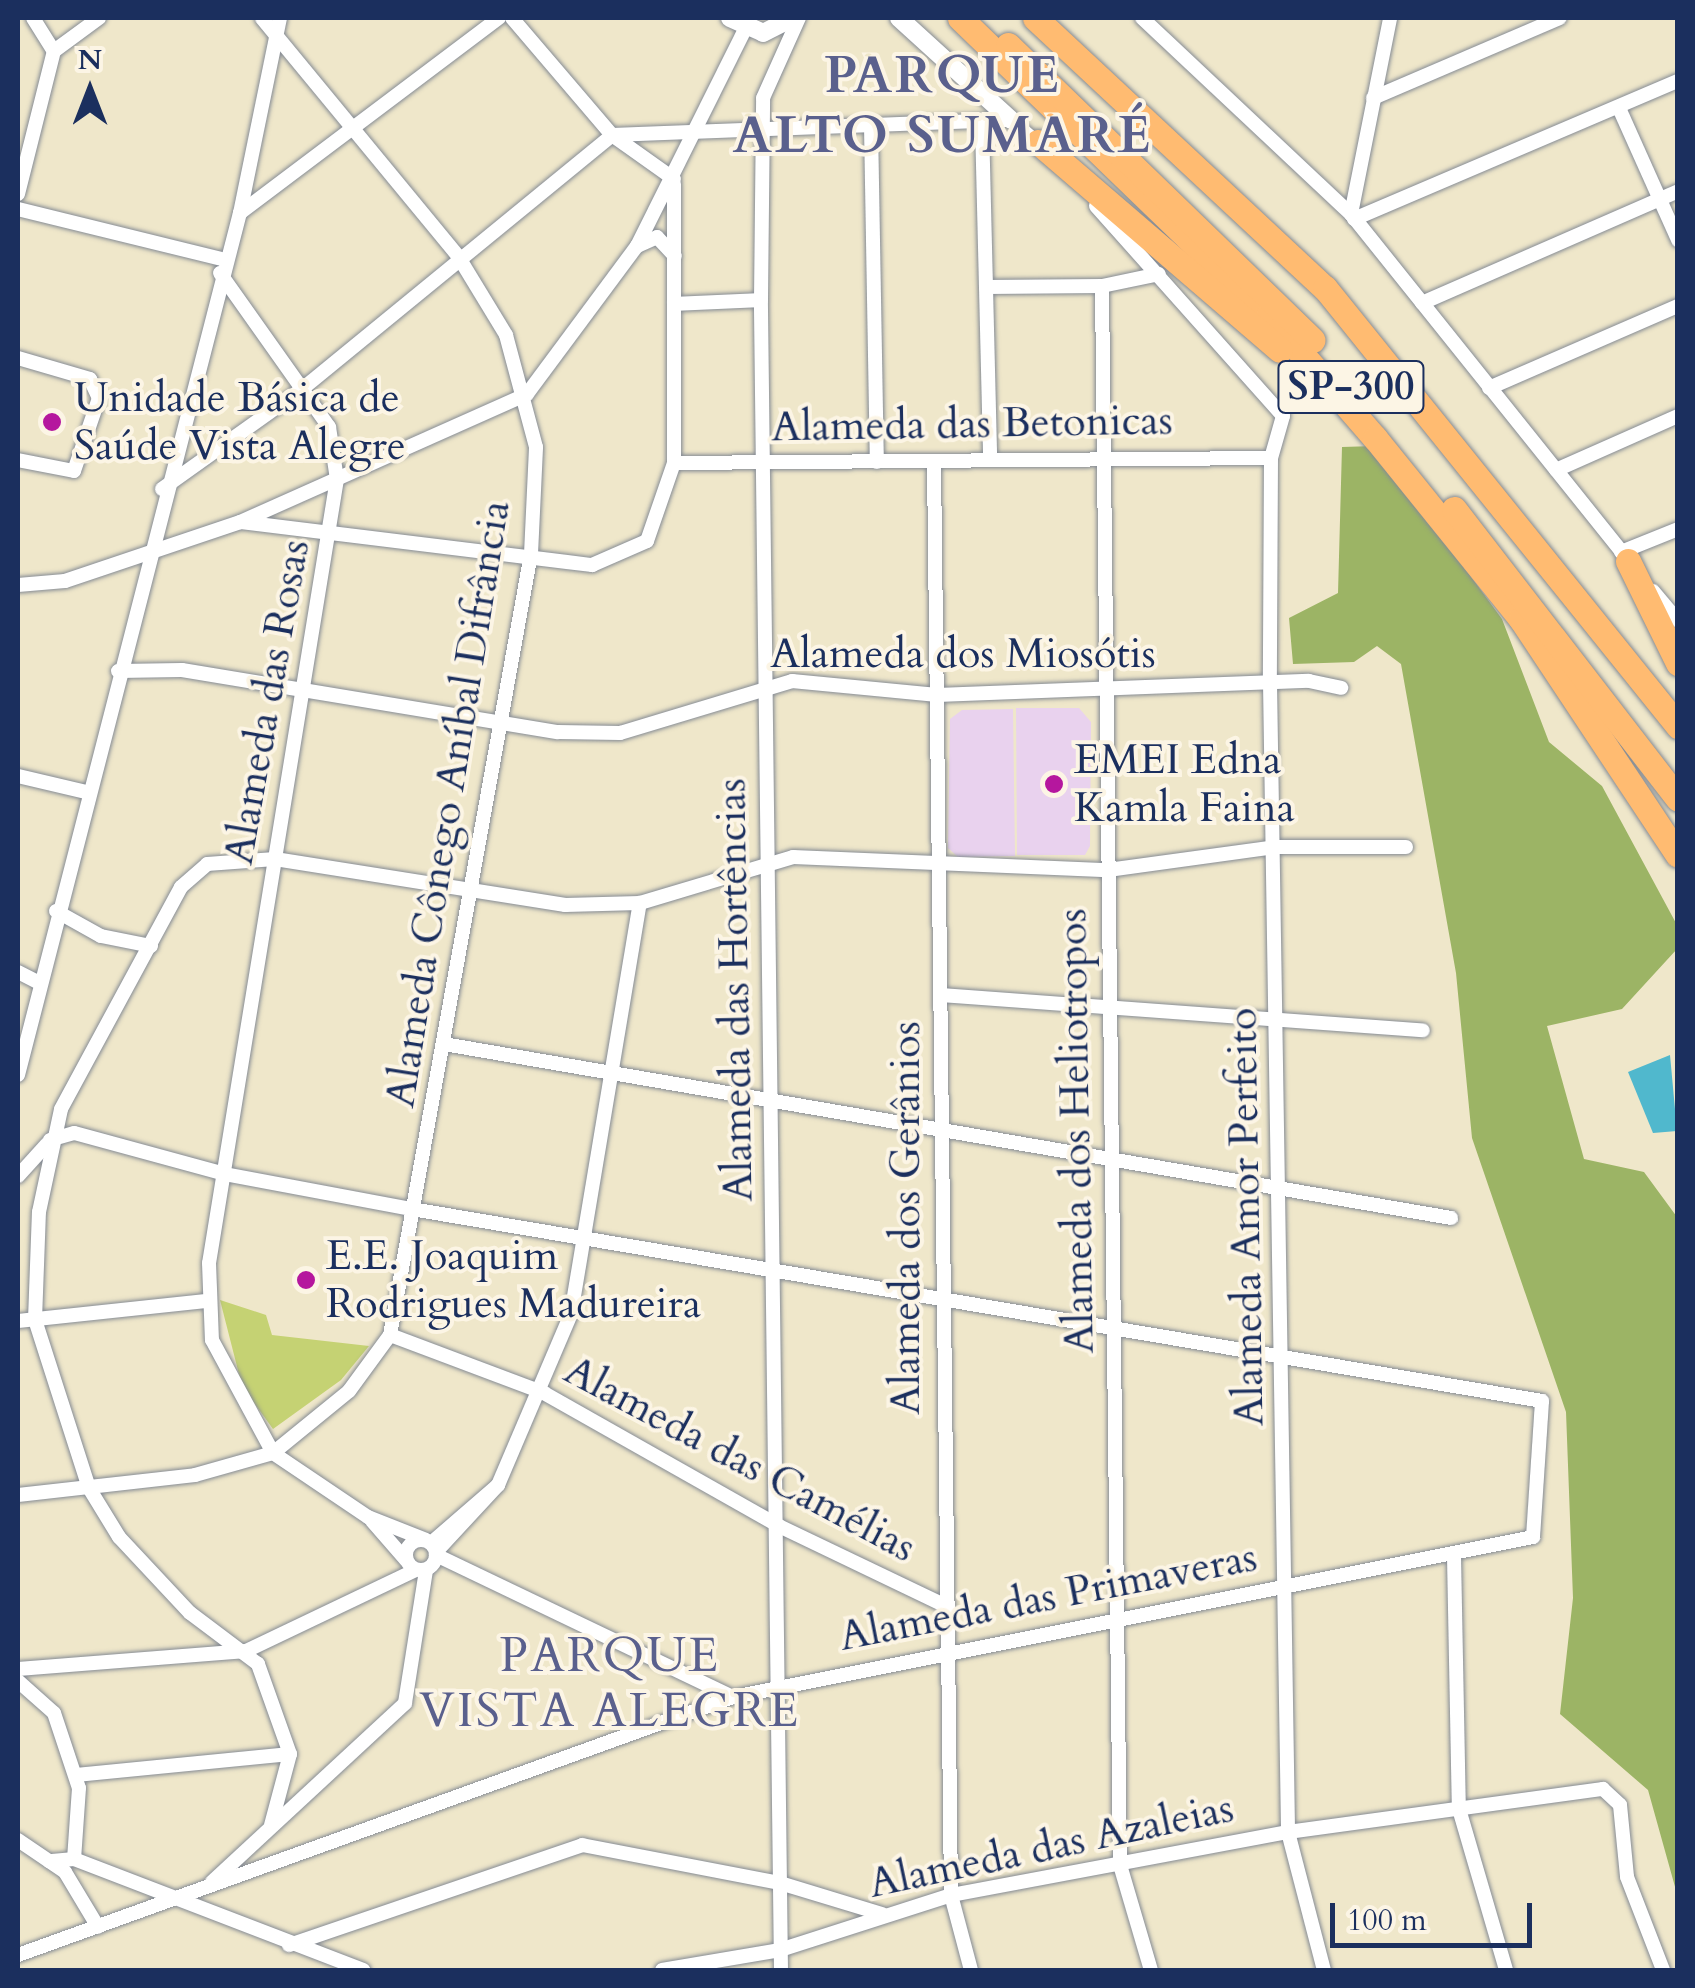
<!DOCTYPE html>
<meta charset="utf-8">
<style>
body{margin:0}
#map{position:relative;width:1695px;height:1988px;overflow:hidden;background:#efe7ca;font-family:Cardo,serif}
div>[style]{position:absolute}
.built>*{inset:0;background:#e9d2ee}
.green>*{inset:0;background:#c5d273}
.forest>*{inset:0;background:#9cb465}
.water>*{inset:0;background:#50b8cd}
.roads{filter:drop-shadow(0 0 2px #858b94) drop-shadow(0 0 2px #858b94)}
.minor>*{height:14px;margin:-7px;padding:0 7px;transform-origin:7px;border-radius:7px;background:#fff}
.minor>.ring{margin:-7px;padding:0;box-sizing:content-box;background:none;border:14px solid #fff;border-radius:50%}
.tertiary>*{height:18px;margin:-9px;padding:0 9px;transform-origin:9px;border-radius:9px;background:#fff}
.motorway>*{height:25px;margin:-12.5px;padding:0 12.5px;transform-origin:12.5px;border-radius:12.5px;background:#ffbb71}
.dots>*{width:28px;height:28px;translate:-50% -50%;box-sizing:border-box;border:5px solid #fcf5e5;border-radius:50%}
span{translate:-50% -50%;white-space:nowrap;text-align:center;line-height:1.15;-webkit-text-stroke:8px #fcf5e5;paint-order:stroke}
.shield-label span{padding:2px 8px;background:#fcf5e5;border:2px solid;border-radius:8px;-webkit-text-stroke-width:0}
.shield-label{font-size:40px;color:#1b2f5e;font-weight:700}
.poi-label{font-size:42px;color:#1b2f5e}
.left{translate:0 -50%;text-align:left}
.street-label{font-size:42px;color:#1b2f5e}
.quarter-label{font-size:48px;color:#5a608d;letter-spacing:2.5px}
.district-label{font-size:52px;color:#5a608d;font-weight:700;letter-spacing:2.5px}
.frame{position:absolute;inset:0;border:20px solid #1b2f5e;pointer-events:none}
.north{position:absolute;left:40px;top:40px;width:100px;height:100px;-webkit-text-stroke:8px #fcf5e5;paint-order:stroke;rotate:0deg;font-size:28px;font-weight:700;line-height:40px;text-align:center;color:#1b2f5e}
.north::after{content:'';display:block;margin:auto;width:35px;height:45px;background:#1b2f5e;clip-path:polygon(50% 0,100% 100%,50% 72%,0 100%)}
.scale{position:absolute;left:1330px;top:1903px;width:202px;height:45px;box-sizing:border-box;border:5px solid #1b2f5e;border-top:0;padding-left:12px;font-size:30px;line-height:35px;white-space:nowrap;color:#1b2f5e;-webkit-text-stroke:8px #fcf5e5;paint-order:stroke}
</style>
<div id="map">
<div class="built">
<div style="clip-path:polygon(1079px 708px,1091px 722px,1090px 846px,1085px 855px,1017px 855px,1016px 708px)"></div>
<div style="clip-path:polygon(1013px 709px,1015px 856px,958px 857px,948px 848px,950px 719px,962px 710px)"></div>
</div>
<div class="green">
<div style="clip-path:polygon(220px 1300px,266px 1315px,272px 1335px,369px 1346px,341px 1380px,273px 1429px,242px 1386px)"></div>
</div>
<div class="forest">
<div style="clip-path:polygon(1375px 446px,1502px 619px,1549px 742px,1602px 786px,1677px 925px,1677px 949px,1622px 1009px,1547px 1026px,1584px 1159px,1644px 1172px,1677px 1217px,1677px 1894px,1648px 1790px,1560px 1714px,1573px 1598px,1566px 1412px,1472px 1138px,1456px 973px,1401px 664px,1377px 646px,1354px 662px,1293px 664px,1289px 618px,1338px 593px,1342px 447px)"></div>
</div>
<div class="water">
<div style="clip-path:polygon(1670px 1055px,1677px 1131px,1653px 1133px,1628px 1072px)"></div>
</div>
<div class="roads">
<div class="minor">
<div style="left:33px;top:18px;width:39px;rotate:58deg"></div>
<div style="left:512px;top:18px;width:154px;rotate:49.5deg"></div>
<div style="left:612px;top:135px;width:76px;rotate:35.4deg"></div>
<div style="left:1142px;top:18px;width:287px;rotate:43.2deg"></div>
<div style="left:1351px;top:214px;width:451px;rotate:51.3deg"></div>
<div style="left:1373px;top:98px;width:203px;rotate:-23.2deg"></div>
<div style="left:1619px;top:108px;width:145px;rotate:65.9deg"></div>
<div style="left:982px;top:124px;width:335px;rotate:88.6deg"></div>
<div style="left:871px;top:126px;width:336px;rotate:89deg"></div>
<div style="left:612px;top:135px;width:399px;rotate:-2.2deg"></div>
<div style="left:1011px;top:120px;width:40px;rotate:41deg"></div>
<div style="left:18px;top:194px;width:147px;rotate:-75.9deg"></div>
<div style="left:54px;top:51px;width:56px;rotate:-36.3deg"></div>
<div style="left:1096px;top:206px;width:281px;rotate:48.3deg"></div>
<div style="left:1283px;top:416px;width:44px;rotate:105.9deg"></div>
<div style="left:1271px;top:458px;width:225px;rotate:90.3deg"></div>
<div style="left:1270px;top:683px;width:1149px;rotate:89.1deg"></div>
<div style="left:1288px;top:1832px;width:143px;rotate:75.4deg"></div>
<div style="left:18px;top:209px;width:209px;rotate:13.8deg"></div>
<div style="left:240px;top:213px;width:324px;rotate:-37deg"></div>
<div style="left:1351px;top:214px;width:200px;rotate:-78.7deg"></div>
<div style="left:1354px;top:219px;width:352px;rotate:-23.1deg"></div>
<div style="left:637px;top:246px;width:22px;rotate:-24deg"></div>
<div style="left:657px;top:237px;width:26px;rotate:47deg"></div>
<div style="left:220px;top:273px;width:189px;rotate:54.7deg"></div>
<div style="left:329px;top:427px;width:53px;rotate:81.3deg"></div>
<div style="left:337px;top:479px;width:794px;rotate:99.27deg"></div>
<div style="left:209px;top:1263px;width:77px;rotate:87.8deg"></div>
<div style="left:212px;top:1340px;width:128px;rotate:61.6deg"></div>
<div style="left:273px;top:1453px;width:115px;rotate:34deg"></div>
<div style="left:368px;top:1517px;width:62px;rotate:21.6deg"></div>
<div style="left:1102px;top:286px;width:1579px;rotate:89.35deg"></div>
<div style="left:1120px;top:1865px;width:109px;rotate:73.6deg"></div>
<div style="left:986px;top:287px;width:116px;rotate:-0.5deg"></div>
<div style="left:1102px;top:286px;width:58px;rotate:-11.9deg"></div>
<div style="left:1422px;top:303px;width:279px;rotate:-23.6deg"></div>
<div style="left:674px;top:304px;width:87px;rotate:-2.6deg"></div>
<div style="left:18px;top:358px;width:75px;rotate:16.3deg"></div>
<div style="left:90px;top:379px;width:21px;rotate:65deg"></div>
<div style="left:99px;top:398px;width:77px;rotate:108.9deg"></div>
<div style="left:74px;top:471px;width:57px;rotate:-168.9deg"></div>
<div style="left:1489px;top:388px;width:206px;rotate:-23.5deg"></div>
<div style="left:934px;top:462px;width:1433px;rotate:89.32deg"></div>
<div style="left:951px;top:1895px;width:78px;rotate:75.1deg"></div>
<div style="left:674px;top:463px;width:597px;rotate:-0.48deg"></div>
<div style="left:1556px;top:470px;width:133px;rotate:-23.9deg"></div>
<div style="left:162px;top:489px;width:171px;rotate:-35.5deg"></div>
<div style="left:301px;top:390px;width:402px;rotate:-39.3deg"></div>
<div style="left:241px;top:522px;width:354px;rotate:7deg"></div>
<div style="left:592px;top:565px;width:60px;rotate:-23.6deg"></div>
<div style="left:647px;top:541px;width:83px;rotate:-70.9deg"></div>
<div style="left:674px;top:463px;width:279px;rotate:-90deg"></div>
<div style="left:1621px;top:552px;width:61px;rotate:-22deg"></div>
<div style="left:18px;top:585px;width:47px;rotate:-4.9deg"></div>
<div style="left:65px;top:581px;width:185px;rotate:-18.6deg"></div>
<div style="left:240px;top:522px;width:314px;rotate:-24deg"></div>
<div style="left:527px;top:394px;width:184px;rotate:-53.4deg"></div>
<div style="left:637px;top:246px;width:240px;rotate:-63.5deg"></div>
<div style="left:1653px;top:591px;width:39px;rotate:50deg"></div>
<div style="left:118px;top:671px;width:64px;rotate:-0.9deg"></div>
<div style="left:182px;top:670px;width:381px;rotate:9.4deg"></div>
<div style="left:558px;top:732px;width:62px;rotate:0.9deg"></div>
<div style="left:620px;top:733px;width:180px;rotate:-16.8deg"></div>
<div style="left:792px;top:681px;width:146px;rotate:5.5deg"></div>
<div style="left:937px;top:695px;width:372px;rotate:-2.2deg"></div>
<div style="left:1309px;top:681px;width:33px;rotate:12deg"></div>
<div style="left:18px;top:776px;width:70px;rotate:13.2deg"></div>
<div style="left:56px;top:911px;width:51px;rotate:29.1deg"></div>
<div style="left:101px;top:936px;width:51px;rotate:11.3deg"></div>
<div style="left:18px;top:972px;width:22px;rotate:27deg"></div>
<div style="left:941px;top:995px;width:483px;rotate:4.2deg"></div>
<div style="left:444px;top:1044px;width:1022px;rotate:9.8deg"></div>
<div style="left:18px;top:1075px;width:890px;rotate:-75.56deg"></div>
<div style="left:240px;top:213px;width:199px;rotate:-78.4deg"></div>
<div style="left:18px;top:1176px;width:43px;rotate:-47.8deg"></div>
<div style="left:18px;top:1321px;width:189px;rotate:-6.1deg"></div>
<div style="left:390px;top:1335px;width:165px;rotate:20.6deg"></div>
<div style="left:544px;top:1393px;width:270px;rotate:29.5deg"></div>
<div style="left:779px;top:1526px;width:183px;rotate:25.6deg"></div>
<div style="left:498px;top:1485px;width:186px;rotate:-66.9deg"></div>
<div style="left:571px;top:1314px;width:417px;rotate:-80.5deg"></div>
<div style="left:18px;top:1495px;width:178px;rotate:-6.4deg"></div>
<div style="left:195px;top:1475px;width:81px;rotate:-15.8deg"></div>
<div style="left:273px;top:1453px;width:98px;rotate:-39.2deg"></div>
<div style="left:349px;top:1391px;width:69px;rotate:-53.8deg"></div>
<div style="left:390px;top:1335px;width:794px;rotate:-79.77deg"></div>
<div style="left:531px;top:554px;width:107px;rotate:-87.3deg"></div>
<div style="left:536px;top:447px;width:116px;rotate:-105deg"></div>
<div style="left:506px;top:335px;width:92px;rotate:-121.3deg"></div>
<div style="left:458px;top:256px;width:308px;rotate:-129.5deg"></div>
<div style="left:372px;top:1521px;width:52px;rotate:48.9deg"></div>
<div class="ring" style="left:406px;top:1540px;width:16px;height:16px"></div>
<div style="left:431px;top:1543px;width:89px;rotate:-40.9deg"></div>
<div style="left:498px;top:1485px;width:91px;rotate:132.8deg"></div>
<div style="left:436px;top:1555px;width:329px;rotate:25.6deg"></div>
<div style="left:1454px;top:1556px;width:253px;rotate:88.9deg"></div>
<div style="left:1459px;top:1809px;width:168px;rotate:73.7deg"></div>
<div style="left:18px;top:1669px;width:229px;rotate:-4.5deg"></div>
<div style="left:246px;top:1651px;width:188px;rotate:-25.5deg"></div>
<div style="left:18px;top:1681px;width:48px;rotate:41.6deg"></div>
<div style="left:54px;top:1713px;width:79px;rotate:71.6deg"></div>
<div style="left:79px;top:1788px;width:71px;rotate:94deg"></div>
<div style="left:74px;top:1859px;width:25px;rotate:175deg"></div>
<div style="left:76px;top:1775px;width:215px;rotate:-5.6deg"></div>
<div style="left:271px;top:1825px;width:73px;rotate:-75deg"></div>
<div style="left:290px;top:1754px;width:96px;rotate:-109.6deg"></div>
<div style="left:258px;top:1664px;width:85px;rotate:-143.1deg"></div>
<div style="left:190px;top:1613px;width:104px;rotate:-133.1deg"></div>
<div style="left:119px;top:1537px;width:57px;rotate:-121.5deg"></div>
<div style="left:89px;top:1488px;width:176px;rotate:-107.8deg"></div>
<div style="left:35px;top:1320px;width:108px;rotate:-87.9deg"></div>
<div style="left:39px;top:1212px;width:105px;rotate:-77.9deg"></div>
<div style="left:61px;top:1109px;width:252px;rotate:-61.6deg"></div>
<div style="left:181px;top:887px;width:35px;rotate:-41deg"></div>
<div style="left:207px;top:864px;width:68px;rotate:-4.2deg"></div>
<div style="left:275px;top:859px;width:294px;rotate:9deg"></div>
<div style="left:565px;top:905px;width:75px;rotate:-1.5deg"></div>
<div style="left:640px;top:903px;width:160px;rotate:-16.7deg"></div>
<div style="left:793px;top:857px;width:315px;rotate:2.4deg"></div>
<div style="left:1108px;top:870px;width:170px;rotate:-7.8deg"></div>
<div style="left:1276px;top:847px;width:130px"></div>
<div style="left:18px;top:1840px;width:57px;rotate:34.2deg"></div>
<div style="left:65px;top:1872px;width:64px;rotate:59deg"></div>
<div style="left:74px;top:1859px;width:310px;rotate:21deg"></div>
<div style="left:212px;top:1882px;width:263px;rotate:-42.8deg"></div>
<div style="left:405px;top:1703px;width:135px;rotate:-81deg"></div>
<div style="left:289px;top:1945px;width:310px;rotate:-18.8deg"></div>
<div style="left:582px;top:1845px;width:202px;rotate:10.9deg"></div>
<div style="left:780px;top:1883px;width:107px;rotate:16.9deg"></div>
<div style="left:18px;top:1955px;width:760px;rotate:-19.84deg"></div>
<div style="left:733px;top:1697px;width:816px;rotate:-11.31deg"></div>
<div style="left:1533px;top:1537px;width:136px;rotate:-86.2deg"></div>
<div style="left:1542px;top:1401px;width:1141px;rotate:-170.36deg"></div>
<div style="left:417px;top:1210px;width:195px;rotate:-169.4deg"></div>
<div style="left:225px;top:1174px;width:156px;rotate:-164.8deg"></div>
<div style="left:74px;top:1133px;width:25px;rotate:164deg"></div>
<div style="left:662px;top:1970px;width:120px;rotate:-9.6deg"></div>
<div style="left:780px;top:1950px;width:180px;rotate:-17.8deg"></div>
<div style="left:951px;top:1895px;width:343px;rotate:-10.6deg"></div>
<div style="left:1288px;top:1832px;width:318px;rotate:-7.8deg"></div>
<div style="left:1603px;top:1789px;width:23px;rotate:43deg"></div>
<div style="left:1620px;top:1805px;width:72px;rotate:84.4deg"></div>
<div style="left:1627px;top:1877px;width:100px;rotate:68.8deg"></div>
<div style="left:781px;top:1970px;width:1670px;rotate:-90.69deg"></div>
<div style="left:761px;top:300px;width:202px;rotate:-89.4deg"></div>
<div style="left:763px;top:98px;width:88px;rotate:-65.8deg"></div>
</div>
<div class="tertiary">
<div style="left:730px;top:18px;width:36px;rotate:24deg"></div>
<div style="left:763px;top:33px;width:33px;rotate:-27deg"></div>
<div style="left:899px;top:18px;width:151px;rotate:42.3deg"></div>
</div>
<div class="motorway">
<div style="left:960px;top:18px;width:428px;rotate:44deg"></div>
<div style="left:1268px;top:315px;width:163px;rotate:49deg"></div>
<div style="left:1375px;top:438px;width:233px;rotate:51.1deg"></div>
<div style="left:1521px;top:619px;width:283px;rotate:56.4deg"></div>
<div style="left:1035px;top:18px;width:396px;rotate:43deg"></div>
<div style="left:1325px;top:288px;width:563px;rotate:51.13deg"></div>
<div style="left:1008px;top:45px;width:424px;rotate:44.1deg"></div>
<div style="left:1038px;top:142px;width:319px;rotate:40.7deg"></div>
<div style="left:1454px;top:509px;width:366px;rotate:52.3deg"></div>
<div style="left:1628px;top:561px;width:114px;rotate:63.9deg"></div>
</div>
</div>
<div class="dots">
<div style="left:52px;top:422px;background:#b5179e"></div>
<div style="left:1054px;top:784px;background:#b5179e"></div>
<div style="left:306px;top:1280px;background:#b5179e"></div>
</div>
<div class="shield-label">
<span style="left:1351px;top:387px">SP-300</span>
</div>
<div class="poi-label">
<span class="left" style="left:74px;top:422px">Unidade Básica de<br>Saúde Vista Alegre</span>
<span class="left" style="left:1074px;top:784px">EMEI Edna<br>Kamla Faina</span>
<span class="left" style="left:326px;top:1280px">E.E. Joaquim<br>Rodrigues Madureira</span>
</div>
<div class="street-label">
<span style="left:972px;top:424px;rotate:-1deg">Alameda das Betonicas</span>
<span style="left:963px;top:654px">Alameda dos Miosótis</span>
<span style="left:267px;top:702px;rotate:-80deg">Alameda das Rosas</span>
<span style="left:448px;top:804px;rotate:-81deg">Alameda Cônego Aníbal Difrância</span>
<span style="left:735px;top:990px;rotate:-91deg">Alameda das Hortências</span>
<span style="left:1076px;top:1131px;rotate:-91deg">Alameda dos Heliotropos</span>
<span style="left:1246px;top:1217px;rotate:-91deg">Alameda Amor Perfeito</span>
<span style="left:906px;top:1218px;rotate:-90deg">Alameda dos Gerânios</span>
<span style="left:740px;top:1459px;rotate:28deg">Alameda das Camélias</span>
<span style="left:1048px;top:1597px;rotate:-11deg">Alameda das Primaveras</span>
<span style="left:1051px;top:1846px;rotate:-12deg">Alameda das Azaleias</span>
</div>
<div class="quarter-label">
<span style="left:610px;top:1683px">PARQUE<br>VISTA ALEGRE</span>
</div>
<div class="district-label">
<span style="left:943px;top:107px">PARQUE<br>ALTO SUMARÉ</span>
</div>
<div class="frame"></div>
<div class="north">N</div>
<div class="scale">100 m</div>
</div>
